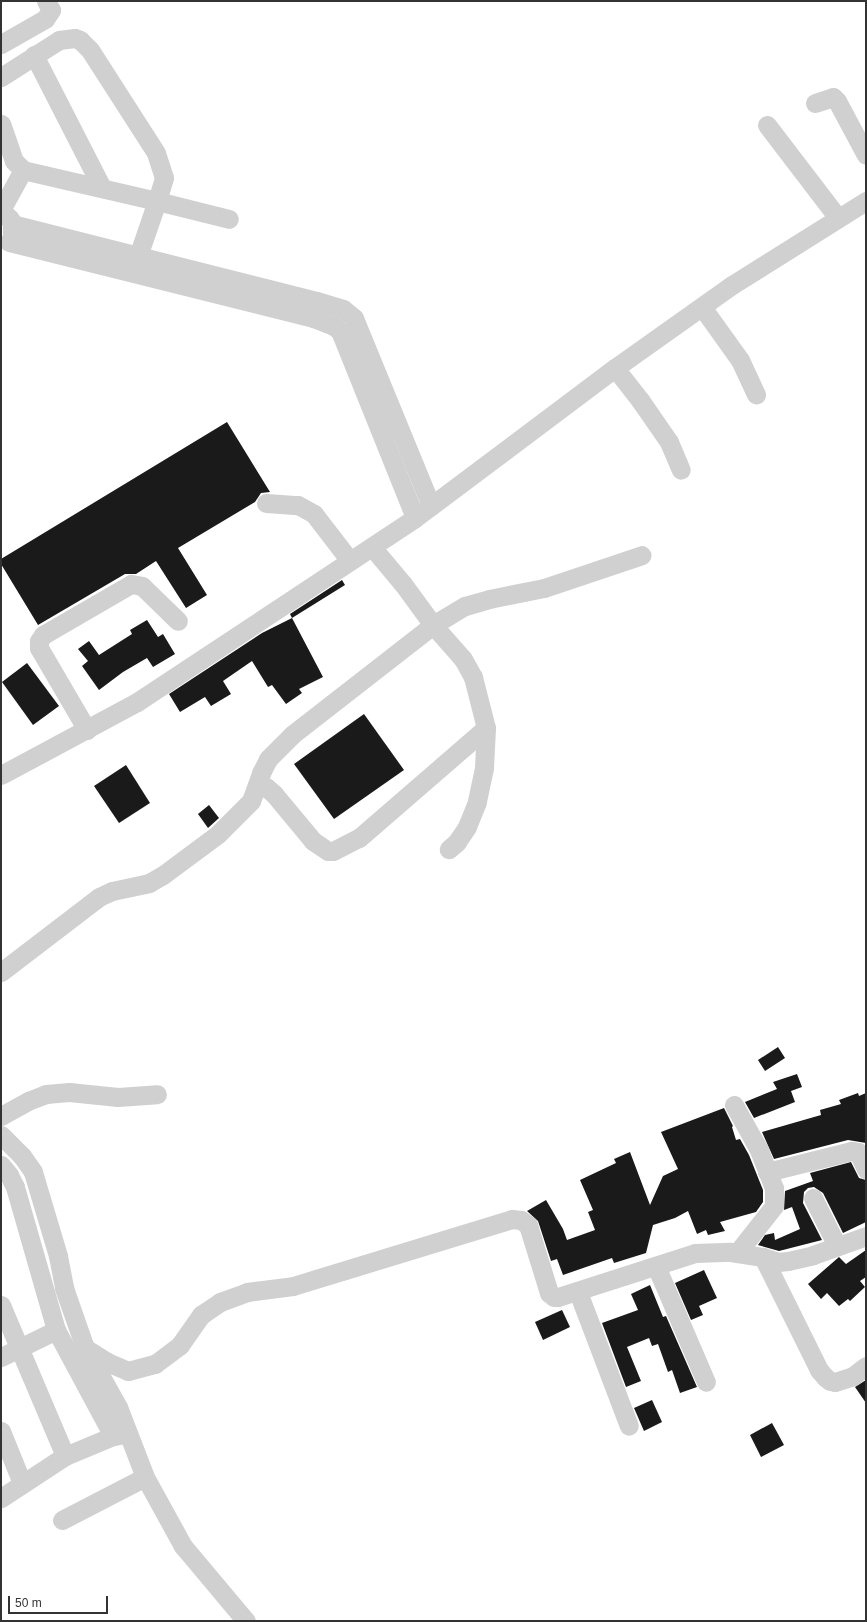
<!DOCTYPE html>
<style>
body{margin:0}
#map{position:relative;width:867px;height:1622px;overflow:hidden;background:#fff;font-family:Helvetica,sans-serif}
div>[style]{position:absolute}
.building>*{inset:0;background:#1a1a1a}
.minor>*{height:19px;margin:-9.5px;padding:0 9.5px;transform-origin:9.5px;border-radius:9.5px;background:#d0d0d0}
span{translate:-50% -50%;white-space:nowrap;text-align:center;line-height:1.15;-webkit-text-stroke:4px #fff;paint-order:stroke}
.frame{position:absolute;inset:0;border:2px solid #333;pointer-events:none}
.scale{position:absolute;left:8px;top:1596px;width:100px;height:18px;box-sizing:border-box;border:2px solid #333;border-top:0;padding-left:5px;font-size:12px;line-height:14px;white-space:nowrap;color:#333;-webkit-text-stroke:3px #fff;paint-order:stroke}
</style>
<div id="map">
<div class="building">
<div style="clip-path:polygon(227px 422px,270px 492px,261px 493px,255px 502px,178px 548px,207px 595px,186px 608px,156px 561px,136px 574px,125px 574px,38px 625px,1px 564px,1px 559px)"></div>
<div style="clip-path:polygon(342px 580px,345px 585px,292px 618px,290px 614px)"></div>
<div style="clip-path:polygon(292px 618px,323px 677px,299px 689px,302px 693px,286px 704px,272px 685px,268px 687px,252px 661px,223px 681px,231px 694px,211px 706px,205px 697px,180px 712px,169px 694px,262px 633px)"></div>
<div style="clip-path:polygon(147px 620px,158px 637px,163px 634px,175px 654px,153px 667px,147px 658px,123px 672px,99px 690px,82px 666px,88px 661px,78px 649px,89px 641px,99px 655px,132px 634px,130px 630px)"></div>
<div style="clip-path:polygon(27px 663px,59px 706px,33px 725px,2px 682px)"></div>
<div style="clip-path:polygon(364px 714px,404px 770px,334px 819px,294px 764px)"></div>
<div style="clip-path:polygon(126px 765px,150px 803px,119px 823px,94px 786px)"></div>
<div style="clip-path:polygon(209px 805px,219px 818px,208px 828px,198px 814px)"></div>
<div style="clip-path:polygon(778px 1047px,785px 1058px,765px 1071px,758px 1060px)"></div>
<div style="clip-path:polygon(797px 1074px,802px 1087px,791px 1091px,795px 1102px,754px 1118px,745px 1102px,777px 1089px,773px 1082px)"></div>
<div style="clip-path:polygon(858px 1093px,859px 1096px,866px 1093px,866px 1143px,848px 1140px,774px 1159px,762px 1132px,821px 1115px,820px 1110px,841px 1104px,839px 1100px)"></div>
<div style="clip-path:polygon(724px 1108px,733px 1126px,732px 1127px,736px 1140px,740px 1139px,749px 1155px,763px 1190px,763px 1202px,756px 1212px,720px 1222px,725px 1231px,708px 1235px,706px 1230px,697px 1234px,688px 1211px,675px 1218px,653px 1225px,646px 1253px,614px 1263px,612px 1258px,563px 1275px,557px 1259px,551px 1261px,538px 1221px,527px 1211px,546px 1200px,563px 1229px,567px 1240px,595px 1230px,588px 1212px,593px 1210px,580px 1180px,616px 1163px,614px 1159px,630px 1152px,650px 1205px,663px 1176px,678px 1169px,661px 1132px)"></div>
<div style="clip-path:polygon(851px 1162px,859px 1178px,866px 1180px,866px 1222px,843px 1233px,823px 1193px,814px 1187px,808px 1188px,804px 1192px,803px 1203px,822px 1240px,779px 1251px,758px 1245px,765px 1235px,774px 1233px,775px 1240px,800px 1229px,792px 1207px,784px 1210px,785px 1191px,813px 1181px,810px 1173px)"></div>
<div style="clip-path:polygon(866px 1250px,866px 1277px,860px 1281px,865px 1287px,850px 1301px,848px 1299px,839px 1306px,827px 1293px,821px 1299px,808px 1284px,839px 1257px,846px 1264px)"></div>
<div style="clip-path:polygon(704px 1270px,717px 1298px,699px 1306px,703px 1315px,691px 1320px,675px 1283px)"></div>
<div style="clip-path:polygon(650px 1285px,663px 1317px,666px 1316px,697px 1387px,680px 1393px,672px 1370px,668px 1372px,658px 1344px,652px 1346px,649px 1338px,627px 1347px,641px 1381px,626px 1387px,602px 1323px,638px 1310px,631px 1294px)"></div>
<div style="clip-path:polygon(562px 1310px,570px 1327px,543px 1340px,535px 1322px)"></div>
<div style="clip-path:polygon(866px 1380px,866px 1403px,855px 1387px)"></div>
<div style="clip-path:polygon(652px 1400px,662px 1422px,644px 1431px,634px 1408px)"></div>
<div style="clip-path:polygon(772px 1423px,784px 1445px,761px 1457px,750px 1435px)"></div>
</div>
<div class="minor">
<div style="left:1px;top:44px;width:51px;rotate:-29.6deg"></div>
<div style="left:45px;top:19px;width:11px;rotate:-56deg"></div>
<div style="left:51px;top:10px;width:10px;rotate:-119deg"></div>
<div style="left:34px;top:55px;width:149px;rotate:62.9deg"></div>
<div style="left:1px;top:77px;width:69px;rotate:-32.5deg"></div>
<div style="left:59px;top:40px;width:16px;rotate:-7deg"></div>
<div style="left:75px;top:38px;width:5px;rotate:22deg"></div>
<div style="left:80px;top:40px;width:14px;rotate:45deg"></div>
<div style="left:90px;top:50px;width:122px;rotate:57.3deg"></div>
<div style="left:156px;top:153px;width:26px;rotate:72deg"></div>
<div style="left:164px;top:178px;width:24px;rotate:107deg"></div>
<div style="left:157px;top:201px;width:138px;rotate:-167deg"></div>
<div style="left:23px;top:170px;width:13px;rotate:-135deg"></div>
<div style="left:14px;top:161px;width:39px;rotate:-109deg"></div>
<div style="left:815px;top:103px;width:19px;rotate:-18deg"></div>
<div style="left:833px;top:97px;width:6px;rotate:45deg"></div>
<div style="left:837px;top:101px;width:61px;rotate:61.8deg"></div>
<div style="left:767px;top:125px;width:117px;rotate:52.6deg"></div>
<div style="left:1px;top:210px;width:13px;rotate:45deg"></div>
<div style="left:10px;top:219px;width:5px;rotate:68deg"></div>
<div style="left:12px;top:224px;width:12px;rotate:90deg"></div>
<div style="left:1px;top:210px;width:46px;rotate:-61.2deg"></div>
<div style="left:12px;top:224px;width:315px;rotate:14.2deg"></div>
<div style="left:317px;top:301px;width:27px;rotate:17deg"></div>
<div style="left:343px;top:309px;width:14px;rotate:39deg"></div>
<div style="left:354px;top:318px;width:203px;rotate:67.7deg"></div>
<div style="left:9px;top:242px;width:313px;rotate:14deg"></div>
<div style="left:313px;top:318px;width:22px;rotate:21deg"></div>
<div style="left:334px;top:326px;width:8px;rotate:40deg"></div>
<div style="left:340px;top:331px;width:201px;rotate:68.1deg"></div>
<div style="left:134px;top:268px;width:71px;rotate:-71.1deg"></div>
<div style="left:157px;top:201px;width:74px;rotate:14deg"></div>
<div style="left:702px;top:307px;width:65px;rotate:54.4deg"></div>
<div style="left:740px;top:360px;width:38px;rotate:65deg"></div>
<div style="left:615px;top:368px;width:41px;rotate:52deg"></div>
<div style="left:640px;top:400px;width:51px;rotate:55.4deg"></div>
<div style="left:669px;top:442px;width:30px;rotate:67deg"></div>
<div style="left:266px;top:503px;width:32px;rotate:4deg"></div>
<div style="left:298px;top:505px;width:18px;rotate:29deg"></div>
<div style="left:314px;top:514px;width:59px;rotate:52.5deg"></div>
<div style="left:372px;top:547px;width:48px;rotate:50deg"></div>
<div style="left:403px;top:584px;width:51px;rotate:53.8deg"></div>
<div style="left:433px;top:625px;width:45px;rotate:48.6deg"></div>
<div style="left:463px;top:659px;width:21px;rotate:61deg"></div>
<div style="left:473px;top:677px;width:53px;rotate:75.7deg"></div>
<div style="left:486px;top:728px;width:40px;rotate:92.9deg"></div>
<div style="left:484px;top:768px;width:35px;rotate:102deg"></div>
<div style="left:477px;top:802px;width:27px;rotate:112deg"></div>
<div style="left:467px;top:827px;width:18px;rotate:124deg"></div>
<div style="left:457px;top:842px;width:11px;rotate:139deg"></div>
<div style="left:87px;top:730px;width:95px;rotate:-120.3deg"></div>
<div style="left:39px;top:648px;width:7px;rotate:-90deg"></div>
<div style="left:39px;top:641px;width:7px;rotate:-56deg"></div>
<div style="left:43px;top:635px;width:102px;rotate:-30.1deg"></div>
<div style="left:131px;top:584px;width:11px;rotate:10deg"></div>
<div style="left:142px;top:586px;width:50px;rotate:44.2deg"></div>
<div style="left:1px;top:775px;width:154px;rotate:-28.2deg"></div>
<div style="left:137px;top:702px;width:333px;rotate:-33.5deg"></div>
<div style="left:415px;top:518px;width:250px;rotate:-36.9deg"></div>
<div style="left:615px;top:368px;width:143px;rotate:-35.4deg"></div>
<div style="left:732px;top:285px;width:158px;rotate:-32.1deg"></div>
<div style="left:258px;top:785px;width:8px;rotate:14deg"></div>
<div style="left:266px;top:787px;width:11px;rotate:41deg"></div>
<div style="left:274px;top:794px;width:61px;rotate:50.3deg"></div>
<div style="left:313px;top:841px;width:18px;rotate:34deg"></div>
<div style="left:328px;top:851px;width:5px"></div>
<div style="left:333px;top:851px;width:29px;rotate:-27deg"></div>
<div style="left:359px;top:838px;width:168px;rotate:-40.9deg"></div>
<div style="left:1px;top:972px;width:123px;rotate:-37.4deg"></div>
<div style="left:99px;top:897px;width:14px;rotate:-25deg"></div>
<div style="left:112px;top:891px;width:38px;rotate:-12deg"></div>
<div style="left:149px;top:883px;width:16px;rotate:-30deg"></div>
<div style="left:163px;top:875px;width:69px;rotate:-36.7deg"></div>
<div style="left:218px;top:834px;width:47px;rotate:-45deg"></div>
<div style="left:251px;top:801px;width:30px;rotate:-70deg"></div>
<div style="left:261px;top:773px;width:16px;rotate:-63deg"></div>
<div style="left:268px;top:759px;width:35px;rotate:-45deg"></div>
<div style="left:293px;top:734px;width:177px;rotate:-37.9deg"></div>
<div style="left:433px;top:625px;width:37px;rotate:-31deg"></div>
<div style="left:465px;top:606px;width:25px;rotate:-16deg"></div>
<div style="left:489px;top:599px;width:56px;rotate:-11.3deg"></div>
<div style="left:544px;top:588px;width:103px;rotate:-18.6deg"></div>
<div style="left:734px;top:1105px;width:51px;rotate:60.9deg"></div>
<div style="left:759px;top:1150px;width:41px;rotate:68.5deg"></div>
<div style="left:774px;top:1188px;width:18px;rotate:90deg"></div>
<div style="left:774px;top:1206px;width:60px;rotate:128.2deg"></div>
<div style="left:1px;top:1116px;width:31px;rotate:-29deg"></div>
<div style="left:28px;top:1101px;width:19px;rotate:-21deg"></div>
<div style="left:46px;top:1094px;width:23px;rotate:-5deg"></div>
<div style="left:69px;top:1092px;width:49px;rotate:5.8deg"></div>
<div style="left:118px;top:1097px;width:39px;rotate:-4deg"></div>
<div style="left:1px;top:1135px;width:30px;rotate:45deg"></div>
<div style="left:22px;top:1156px;width:19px;rotate:55deg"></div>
<div style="left:33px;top:1172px;width:88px;rotate:73.4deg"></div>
<div style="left:58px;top:1256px;width:33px;rotate:79deg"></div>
<div style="left:64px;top:1288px;width:64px;rotate:70.7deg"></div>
<div style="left:85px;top:1348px;width:68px;rotate:60.8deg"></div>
<div style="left:118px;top:1407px;width:75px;rotate:68.9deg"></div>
<div style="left:145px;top:1477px;width:79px;rotate:61.2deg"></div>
<div style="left:183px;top:1546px;width:98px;rotate:50deg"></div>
<div style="left:1px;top:1165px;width:13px;rotate:51deg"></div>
<div style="left:9px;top:1175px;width:13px;rotate:63deg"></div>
<div style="left:15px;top:1187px;width:149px;rotate:74deg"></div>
<div style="left:56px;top:1330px;width:120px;rotate:61.7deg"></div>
<div style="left:767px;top:1172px;width:87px;rotate:-14deg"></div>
<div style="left:851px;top:1151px;width:7px;rotate:8deg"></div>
<div style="left:858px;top:1152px;width:19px;rotate:65deg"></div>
<div style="left:813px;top:1198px;width:54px;rotate:63.4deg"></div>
<div style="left:763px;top:1257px;width:126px;rotate:63.6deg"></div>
<div style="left:819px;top:1370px;width:9px;rotate:49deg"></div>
<div style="left:825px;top:1377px;width:6px;rotate:39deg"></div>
<div style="left:830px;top:1381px;width:5px;rotate:11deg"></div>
<div style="left:835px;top:1382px;width:19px;rotate:-18deg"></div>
<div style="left:853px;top:1376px;width:16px;rotate:-38deg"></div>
<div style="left:656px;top:1266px;width:126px;rotate:66.7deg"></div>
<div style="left:578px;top:1292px;width:143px;rotate:69.2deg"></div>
<div style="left:1px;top:1305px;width:164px;rotate:67deg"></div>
<div style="left:85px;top:1348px;width:26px;rotate:32deg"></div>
<div style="left:107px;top:1362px;width:23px;rotate:23deg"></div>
<div style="left:128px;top:1371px;width:28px;rotate:-15deg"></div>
<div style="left:155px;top:1364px;width:31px;rotate:-37deg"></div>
<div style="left:180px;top:1345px;width:37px;rotate:-55deg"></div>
<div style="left:201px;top:1315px;width:23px;rotate:-34deg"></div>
<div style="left:220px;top:1302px;width:29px;rotate:-20deg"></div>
<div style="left:247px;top:1292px;width:46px;rotate:-7.4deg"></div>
<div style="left:293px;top:1286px;width:229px;rotate:-17deg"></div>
<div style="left:512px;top:1219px;width:9px;rotate:6deg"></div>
<div style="left:521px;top:1220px;width:9px;rotate:36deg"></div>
<div style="left:528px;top:1225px;width:71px;rotate:72.8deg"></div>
<div style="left:549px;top:1293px;width:6px;rotate:39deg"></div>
<div style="left:554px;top:1297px;width:4px"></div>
<div style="left:558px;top:1297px;width:144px;rotate:-17.8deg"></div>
<div style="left:695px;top:1253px;width:36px;rotate:-2deg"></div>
<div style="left:731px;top:1252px;width:32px;rotate:9deg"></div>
<div style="left:763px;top:1257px;width:16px;rotate:18deg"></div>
<div style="left:778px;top:1262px;width:10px;rotate:-6deg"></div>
<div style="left:788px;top:1261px;width:26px;rotate:-13deg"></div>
<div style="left:813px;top:1255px;width:56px;rotate:-19.7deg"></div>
<div style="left:1px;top:1357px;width:61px;rotate:-26.1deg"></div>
<div style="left:1px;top:1431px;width:56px;rotate:68deg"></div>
<div style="left:1px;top:1498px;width:77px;rotate:-33.3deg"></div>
<div style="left:65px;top:1456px;width:52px;rotate:-22.6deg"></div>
<div style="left:113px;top:1436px;width:13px;rotate:-9deg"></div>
<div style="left:62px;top:1520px;width:93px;rotate:-27.4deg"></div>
</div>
<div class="frame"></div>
<div class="scale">50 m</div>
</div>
